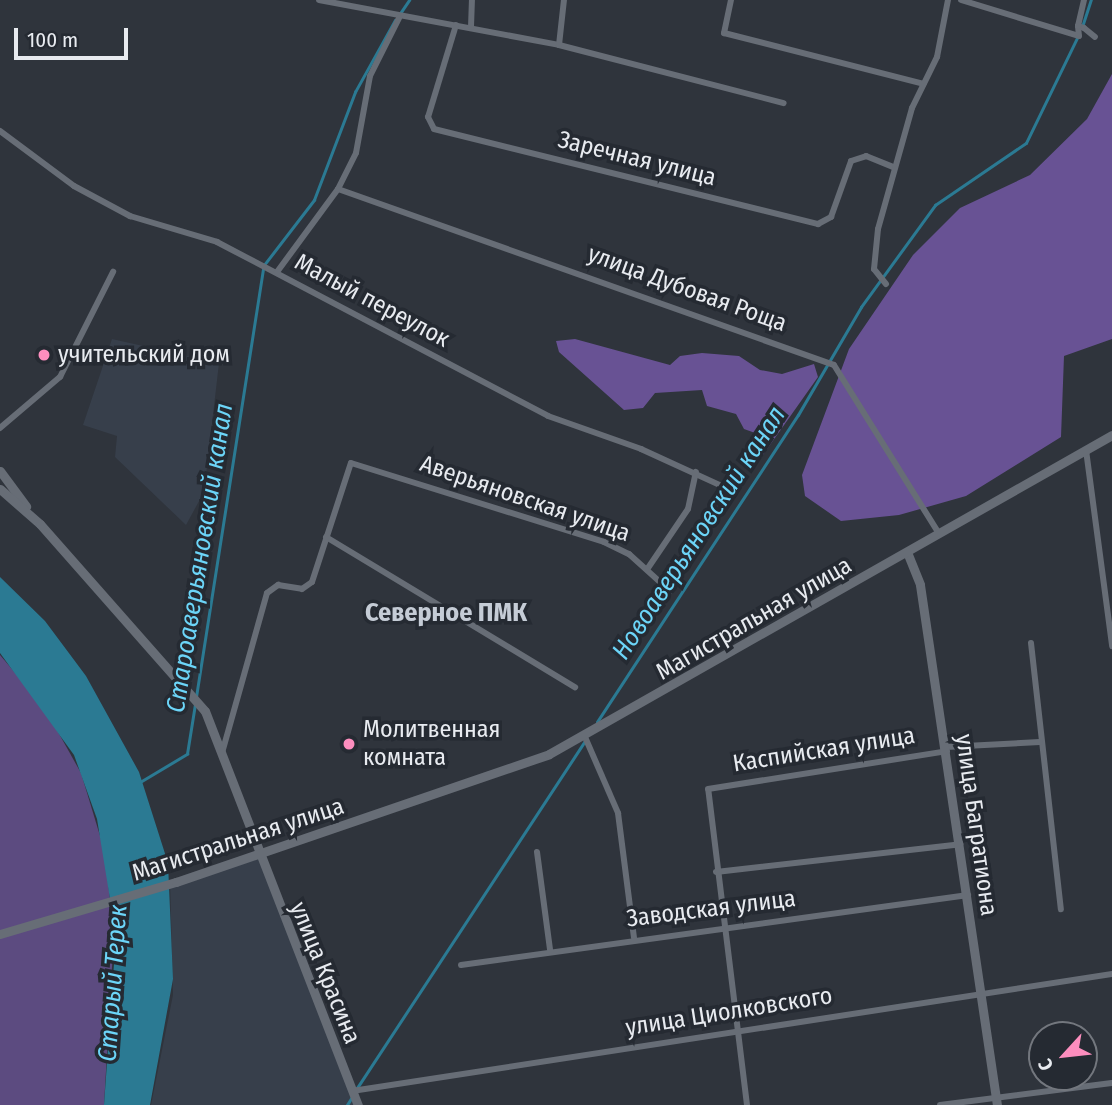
<!DOCTYPE html>
<meta charset="utf-8">
<style>
body{margin:0}
#map{position:relative;width:1112px;height:1105px;overflow:hidden;background:#2f343c;font-family:"Fira Sans Condensed",sans-serif}
div>[style]{position:absolute}
.built>*{inset:0;background:#373f4b}
.green>*{inset:0;background:#5c4b80}
.forest>*{inset:0;background:#685294}
.water>*{inset:0;background:#2b7a93}
.stream>*{height:2.5px;margin:-1.25px;padding:0 1.25px;transform-origin:1.25px;border-radius:1.25px;background:#2b7a93}
.street>*{height:6px;margin:-3px;padding:0 3px;transform-origin:3px;border-radius:3px;background:#676d76}
.secondary>*{height:9px;margin:-4.5px;padding:0 4.5px;transform-origin:4.5px;border-radius:4.5px;background:#676d76}
.dots>*{width:19px;height:19px;translate:-50% -50%;box-sizing:border-box;border:4px solid #252a32;border-radius:50%}
span{translate:-50% -50%;white-space:nowrap;text-align:center;line-height:1.15;-webkit-text-stroke:7px #252a32;paint-order:stroke}
.street-label{font-size:24px;color:#e8ebf0}
.poi-label{font-size:24px;color:#e8ebf0}
.left{translate:0 -50%;text-align:left}
.water-label{font-size:26px;color:#6cd5f8;font-style:italic}
.neighbourhood-label{font-size:26px;color:#c5ccd6;font-weight:700}
.north{position:absolute;left:1028px;top:1021px;width:70px;height:70px;box-sizing:border-box;background:#252a32;border:2px solid #73777e;border-radius:50%;rotate:243deg;font-size:19px;font-weight:700;line-height:28px;text-align:center;color:#e8ebf0}
.north::after{content:'';display:block;margin:auto;width:24px;height:32px;background:#fd8ebe;clip-path:polygon(50% 0,100% 100%,50% 72%,0 100%)}
.scale{position:absolute;left:14px;top:28px;width:114px;height:32px;box-sizing:border-box;border:4px solid #e8ebf0;border-top:0;padding-left:9px;font-size:21px;line-height:24px;white-space:nowrap;color:#e8ebf0;-webkit-text-stroke:5px #252a32;paint-order:stroke}
</style>
<div id="map">
<div class="built">
<div style="clip-path:polygon(112px 339px,219px 363px,204px 492px,186px 525px,115px 457px,117px 436px,83px 425px)"></div>
<div style="clip-path:polygon(261px 851px,358px 1105px,151px 1105px,173px 995px,170px 880px)"></div>
</div>
<div class="green">
<div style="clip-path:polygon(0 655px,44px 707px,81px 773px,104px 849px,114px 933px,104px 1105px,0 1105px)"></div>
</div>
<div class="forest">
<div style="clip-path:polygon(1112px 74px,1112px 339px,1064px 356px,1061px 437px,966px 496px,899px 515px,841px 521px,805px 496px,802px 475px,849px 349px,913px 255px,960px 208px,1030px 175px,1087px 119px)"></div>
<div style="clip-path:polygon(575px 339px,670px 365px,680px 356px,702px 353px,739px 356px,760px 370px,782px 374px,814px 364px,818px 377px,758px 462px,748px 448px,758px 434px,744px 429px,736px 414px,707px 406px,702px 390px,655px 393px,643px 408px,624px 410px,559px 352px,556px 341px)"></div>
</div>
<div class="water">
<div style="clip-path:polygon(0 577px,45px 621px,86px 676px,139px 772px,168px 863px,173px 979px,150px 1105px,104px 1105px,116px 936px,97px 819px,74px 755px,0 653px)"></div>
</div>
<div class="stream">
<div style="left:399px;top:15px;width:18px;rotate:-56deg"></div>
<div style="left:1082px;top:27px;width:28px;rotate:-72deg"></div>
<div style="left:196px;top:697px;width:437px;rotate:-81.1deg"></div>
<div style="left:264px;top:265px;width:82px;rotate:-52.4deg"></div>
<div style="left:314px;top:200px;width:116px;rotate:-69.2deg"></div>
<div style="left:355px;top:92px;width:82px;rotate:-60.9deg"></div>
<div style="left:597px;top:722px;width:367px;rotate:-56.8deg"></div>
<div style="left:798px;top:415px;width:125px;rotate:-59.7deg"></div>
<div style="left:861px;top:307px;width:126px;rotate:-54deg"></div>
<div style="left:935px;top:205px;width:110px;rotate:-34.3deg"></div>
<div style="left:1026px;top:143px;width:119px;rotate:-64.1deg"></div>
<div style="left:140px;top:782px;width:55px;rotate:-30.8deg"></div>
<div style="left:187px;top:754px;width:51px;rotate:-80.9deg"></div>
<div style="left:357px;top:1088px;width:417px;rotate:-56.7deg"></div>
<div style="left:347px;top:1105px;width:9px;rotate:-58deg"></div>
</div>
<div class="street">
<div style="left:319px;top:0;width:244px;rotate:10.6deg"></div>
<div style="left:559px;top:45px;width:232px;rotate:14.5deg"></div>
<div style="left:731px;top:0;width:34px;rotate:102deg"></div>
<div style="left:724px;top:33px;width:206px;rotate:14.3deg"></div>
<div style="left:961px;top:0;width:123px;rotate:17deg"></div>
<div style="left:1079px;top:36px;width:10px;rotate:-96deg"></div>
<div style="left:1078px;top:26px;width:6px;rotate:18deg"></div>
<div style="left:1084px;top:28px;width:14px;rotate:39deg"></div>
<div style="left:456px;top:25px;width:96px;rotate:106.9deg"></div>
<div style="left:428px;top:117px;width:13px;rotate:63deg"></div>
<div style="left:434px;top:129px;width:396px;rotate:13.9deg"></div>
<div style="left:818px;top:224px;width:15px;rotate:-28deg"></div>
<div style="left:831px;top:217px;width:59px;rotate:-70.3deg"></div>
<div style="left:851px;top:161px;width:16px;rotate:-18deg"></div>
<div style="left:866px;top:156px;width:31px;rotate:22deg"></div>
<div style="left:1078px;top:26px;width:27px;rotate:-77deg"></div>
<div style="left:471px;top:27px;width:27px;rotate:-88deg"></div>
<div style="left:559px;top:45px;width:45px;rotate:-83.7deg"></div>
<div style="left:0;top:131px;width:92px;rotate:36.6deg"></div>
<div style="left:74px;top:186px;width:64px;rotate:28.2deg"></div>
<div style="left:130px;top:216px;width:91px;rotate:16.6deg"></div>
<div style="left:217px;top:242px;width:374px;rotate:27.7deg"></div>
<div style="left:548px;top:416px;width:99px;rotate:19.5deg"></div>
<div style="left:641px;top:449px;width:103px;rotate:24.6deg"></div>
<div style="left:338px;top:189px;width:526px;rotate:19.54deg"></div>
<div style="left:834px;top:365px;width:199px;rotate:58.1deg"></div>
<div style="left:277px;top:272px;width:103px;rotate:-53.7deg"></div>
<div style="left:338px;top:189px;width:40px;rotate:-63.4deg"></div>
<div style="left:356px;top:153px;width:78px;rotate:-79.7deg"></div>
<div style="left:370px;top:76px;width:65px;rotate:-63.4deg"></div>
<div style="left:886px;top:284px;width:19px;rotate:-129deg"></div>
<div style="left:874px;top:269px;width:40px;rotate:-84.3deg"></div>
<div style="left:878px;top:229px;width:126px;rotate:-74.3deg"></div>
<div style="left:912px;top:108px;width:57px;rotate:-63.9deg"></div>
<div style="left:937px;top:57px;width:58px;rotate:-79.1deg"></div>
<div style="left:0;top:428px;width:79px;rotate:-40.4deg"></div>
<div style="left:60px;top:377px;width:118px;rotate:-63.2deg"></div>
<div style="left:1086px;top:450px;width:198px;rotate:82.4deg"></div>
<div style="left:326px;top:537px;width:291px;rotate:31.1deg"></div>
<div style="left:648px;top:568px;width:71px;rotate:-55.9deg"></div>
<div style="left:688px;top:509px;width:38px;rotate:-78deg"></div>
<div style="left:1031px;top:643px;width:268px;rotate:83.6deg"></div>
<div style="left:585px;top:737px;width:83px;rotate:66.5deg"></div>
<div style="left:618px;top:813px;width:126px;rotate:82.7deg"></div>
<div style="left:946px;top:747px;width:94px;rotate:-3deg"></div>
<div style="left:222px;top:753px;width:166px;rotate:-74.3deg"></div>
<div style="left:267px;top:593px;width:14px;rotate:-36deg"></div>
<div style="left:278px;top:585px;width:24px;rotate:9deg"></div>
<div style="left:302px;top:589px;width:12px;rotate:-35deg"></div>
<div style="left:312px;top:582px;width:125px;rotate:-71.9deg"></div>
<div style="left:351px;top:463px;width:265px;rotate:17.3deg"></div>
<div style="left:604px;top:542px;width:28px;rotate:26deg"></div>
<div style="left:629px;top:554px;width:55px;rotate:42.1deg"></div>
<div style="left:537px;top:852px;width:99px;rotate:82.4deg"></div>
<div style="left:716px;top:872px;width:246px;rotate:-6.5deg"></div>
<div style="left:461px;top:965px;width:512px;rotate:-7.86deg"></div>
<div style="left:352px;top:1091px;width:769px;rotate:-8.75deg"></div>
<div style="left:747px;top:1105px;width:318px;rotate:-97deg"></div>
<div style="left:708px;top:789px;width:242px;rotate:-9deg"></div>
<div style="left:940px;top:1105px;width:173px;rotate:-7.3deg"></div>
</div>
<div class="secondary">
<div style="left:0;top:471px;width:44px;rotate:53.4deg"></div>
<div style="left:0;top:489px;width:53px;rotate:41.2deg"></div>
<div style="left:40px;top:524px;width:249px;rotate:48.6deg"></div>
<div style="left:205px;top:711px;width:423px;rotate:68.8deg"></div>
<div style="left:907px;top:552px;width:35px;rotate:68deg"></div>
<div style="left:920px;top:585px;width:526px;rotate:81.58deg"></div>
<div style="left:0;top:934px;width:184px;rotate:-16.5deg"></div>
<div style="left:176px;top:882px;width:394px;rotate:-18.9deg"></div>
<div style="left:549px;top:754px;width:647px;rotate:-29.54deg"></div>
</div>
<div class="dots">
<div style="left:44px;top:355px;background:#fd8ebe"></div>
<div style="left:349px;top:744px;background:#fd8ebe"></div>
</div>
<div class="street-label">
<span style="left:637px;top:159px;rotate:14deg">Заречная улица</span>
<span style="left:687px;top:289px;rotate:20deg">улица Дубовая Роща</span>
<span style="left:372px;top:301px;rotate:28deg">Малый переулок</span>
<span style="left:525px;top:499px;rotate:19deg">Аверьяновская улица</span>
<span style="left:754px;top:619px;rotate:-30deg">Магистральная улица</span>
<span style="left:824px;top:750px;rotate:-9deg">Каспийская улица</span>
<span style="left:976px;top:825px;rotate:82deg">улица Багратиона</span>
<span style="left:238px;top:840px;rotate:-18deg">Магистральная улица</span>
<span style="left:711px;top:909px;rotate:-7deg">Заводская улица</span>
<span style="left:325px;top:973px;rotate:68deg">улица Красина</span>
<span style="left:729px;top:1012px;rotate:-9deg">улица Циолковского</span>
</div>
<div class="poi-label">
<span class="left" style="left:58px;top:355px">учительский дом</span>
<span class="left" style="left:363px;top:744px">Молитвенная<br>комната</span>
</div>
<div class="water-label">
<span style="left:699px;top:533px;rotate:-57deg">Новоаверьяновский канал</span>
<span style="left:200px;top:558px;rotate:-81deg">Староаверьяновский канал</span>
<span style="left:113px;top:983px;rotate:-86deg">Старый Терек</span>
</div>
<div class="neighbourhood-label">
<span style="left:446px;top:613px">Северное ПМК</span>
</div>
<div class="north">С</div>
<div class="scale">100 m</div>
</div>
